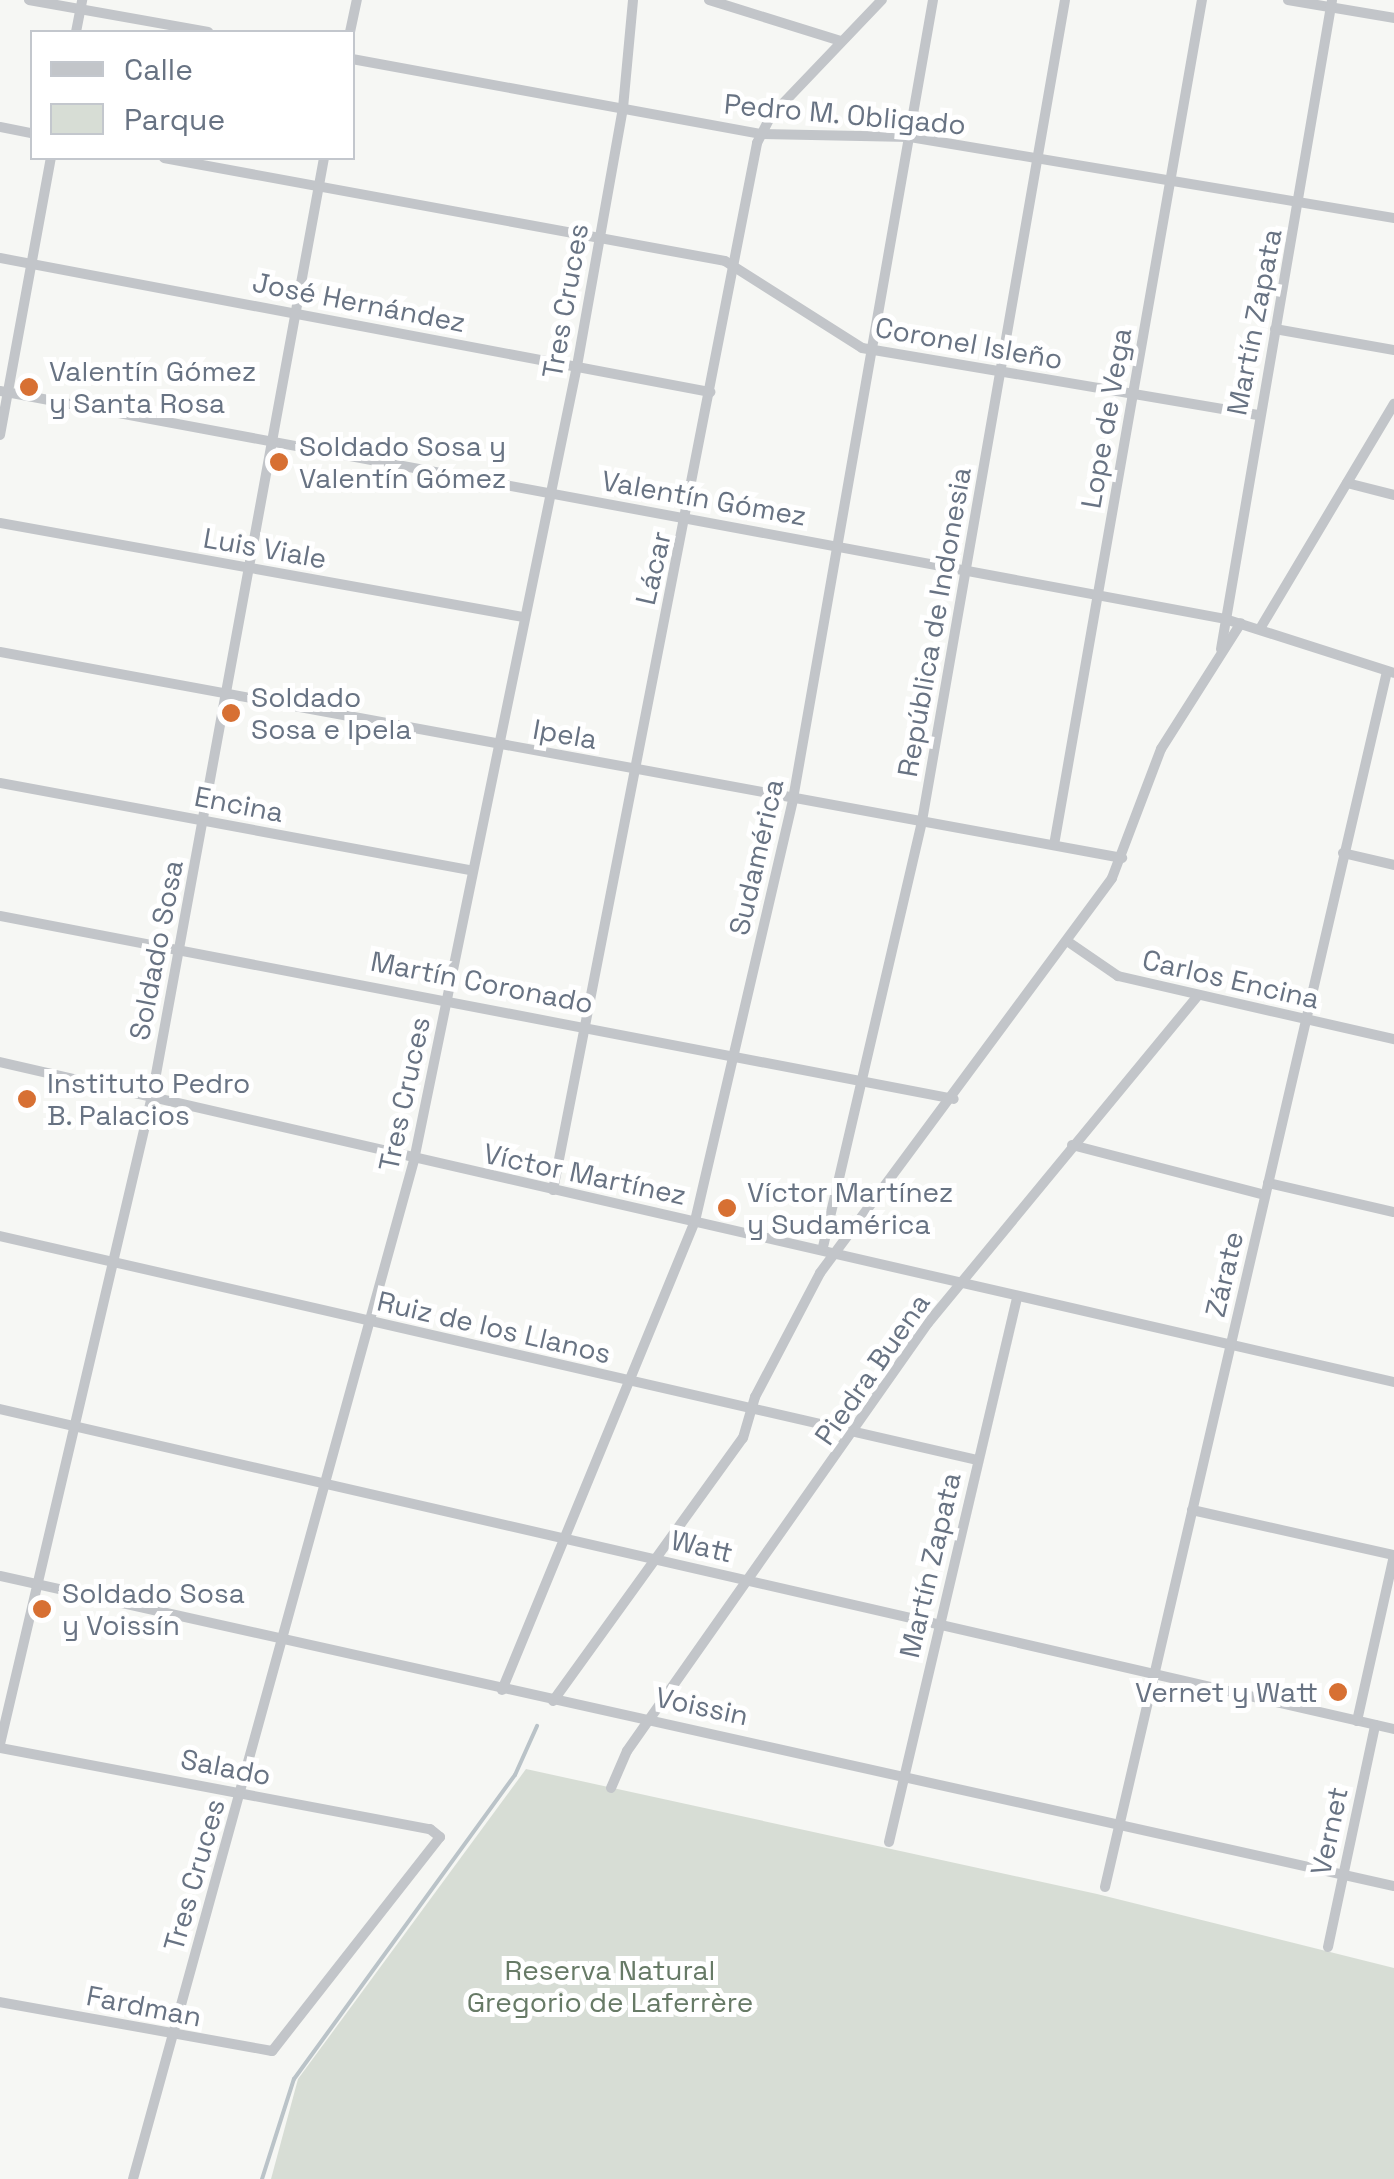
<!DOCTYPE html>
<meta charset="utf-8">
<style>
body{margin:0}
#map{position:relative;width:1394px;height:2179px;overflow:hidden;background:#f6f7f4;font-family:"Space Grotesk",sans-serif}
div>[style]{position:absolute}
.green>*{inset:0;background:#d7ddd5}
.stream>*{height:4px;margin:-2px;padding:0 2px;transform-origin:2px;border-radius:2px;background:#bac3c8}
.street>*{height:10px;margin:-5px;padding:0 5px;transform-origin:5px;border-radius:5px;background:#c2c5c9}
.dots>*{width:28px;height:28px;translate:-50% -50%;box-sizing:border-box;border:5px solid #fff;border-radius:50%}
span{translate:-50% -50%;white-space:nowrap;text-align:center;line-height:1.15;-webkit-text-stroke:10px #fff;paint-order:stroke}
.street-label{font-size:28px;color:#687383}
.poi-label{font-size:28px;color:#687383}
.left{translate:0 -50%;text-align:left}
.right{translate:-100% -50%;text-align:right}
.park-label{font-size:28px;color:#677a66}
.legend{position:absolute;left:30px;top:30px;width:325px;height:130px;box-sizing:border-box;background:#fff;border:2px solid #c3c7cd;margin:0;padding:12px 18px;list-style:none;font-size:30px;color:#687383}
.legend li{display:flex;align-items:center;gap:20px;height:50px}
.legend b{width:50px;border:2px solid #c3c7cd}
</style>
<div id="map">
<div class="green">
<div style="clip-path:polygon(526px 1769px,1097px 1894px,1394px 1968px,1394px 2179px,271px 2179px,298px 2079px)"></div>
</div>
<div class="stream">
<div style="left:262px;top:2179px;width:105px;rotate:-72.3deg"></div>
<div style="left:294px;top:2079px;width:376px;rotate:-54deg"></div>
<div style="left:515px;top:1775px;width:54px;rotate:-65.8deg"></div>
</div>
<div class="street">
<div style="left:29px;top:0;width:182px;rotate:10.1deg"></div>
<div style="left:709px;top:0;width:138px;rotate:17.3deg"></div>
<div style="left:1288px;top:0;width:108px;rotate:9.6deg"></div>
<div style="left:76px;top:32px;width:33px;rotate:-79deg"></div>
<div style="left:350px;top:32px;width:33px;rotate:-78deg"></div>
<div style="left:352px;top:59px;width:415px;rotate:10.4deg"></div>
<div style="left:760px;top:134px;width:150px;rotate:1.1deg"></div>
<div style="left:910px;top:137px;width:491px;rotate:9.5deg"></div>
<div style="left:0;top:127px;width:33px;rotate:11deg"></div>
<div style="left:164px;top:158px;width:570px;rotate:10.4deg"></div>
<div style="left:725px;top:261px;width:162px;rotate:32.4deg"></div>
<div style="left:862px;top:348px;width:403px;rotate:9.6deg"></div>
<div style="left:0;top:258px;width:723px;rotate:10.69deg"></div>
<div style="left:1275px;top:329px;width:121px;rotate:10deg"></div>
<div style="left:0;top:391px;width:1246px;rotate:10.54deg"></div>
<div style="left:1225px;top:619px;width:177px;rotate:17.7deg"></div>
<div style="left:0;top:435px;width:282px;rotate:-79.6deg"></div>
<div style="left:1347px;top:483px;width:49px;rotate:14.3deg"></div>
<div style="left:0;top:523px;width:531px;rotate:10.19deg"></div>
<div style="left:1261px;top:627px;width:260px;rotate:-59.2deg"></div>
<div style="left:1221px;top:649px;width:658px;rotate:-80.29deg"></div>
<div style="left:0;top:652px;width:1141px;rotate:10.4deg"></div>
<div style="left:0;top:783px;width:478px;rotate:10.5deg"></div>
<div style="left:1054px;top:845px;width:858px;rotate:-80.07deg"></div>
<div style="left:1343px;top:853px;width:52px;rotate:13.2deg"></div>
<div style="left:0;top:916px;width:971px;rotate:10.86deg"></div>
<div style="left:1067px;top:941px;width:62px;rotate:34.5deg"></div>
<div style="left:1118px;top:976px;width:283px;rotate:12.9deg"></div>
<div style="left:0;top:1062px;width:1430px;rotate:12.93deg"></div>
<div style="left:1072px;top:1145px;width:199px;rotate:14.5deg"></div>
<div style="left:1268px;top:1183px;width:129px;rotate:13deg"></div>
<div style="left:553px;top:1190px;width:1067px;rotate:-78.97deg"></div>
<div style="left:757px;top:143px;width:29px;rotate:-63deg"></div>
<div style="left:770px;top:117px;width:162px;rotate:-46.3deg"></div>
<div style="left:0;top:1236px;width:1002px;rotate:12.91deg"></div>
<div style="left:823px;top:1247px;width:437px;rotate:-76.9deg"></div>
<div style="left:922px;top:821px;width:833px;rotate:-80.12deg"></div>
<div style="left:0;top:1409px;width:1430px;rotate:12.93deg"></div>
<div style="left:1192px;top:1510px;width:207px;rotate:12.6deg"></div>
<div style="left:0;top:1576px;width:1428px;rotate:12.54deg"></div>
<div style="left:502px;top:1690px;width:507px;rotate:-67.63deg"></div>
<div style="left:695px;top:1221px;width:433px;rotate:-76.9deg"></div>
<div style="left:793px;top:799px;width:811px;rotate:-80.06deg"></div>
<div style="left:553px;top:1701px;width:324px;rotate:-54.2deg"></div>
<div style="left:743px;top:1438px;width:43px;rotate:-73.7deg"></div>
<div style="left:755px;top:1397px;width:140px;rotate:-62.3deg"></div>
<div style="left:820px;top:1273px;width:491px;rotate:-53.5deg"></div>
<div style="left:1112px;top:878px;width:138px;rotate:-69.2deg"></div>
<div style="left:1161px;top:749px;width:149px;rotate:-57.6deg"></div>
<div style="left:1357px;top:1721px;width:169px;rotate:-77.4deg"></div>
<div style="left:0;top:1744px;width:666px;rotate:-76.8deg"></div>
<div style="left:152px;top:1096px;width:954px;rotate:-79.61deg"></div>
<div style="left:0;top:1748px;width:438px;rotate:10.7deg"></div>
<div style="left:430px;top:1829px;width:13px;rotate:39deg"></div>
<div style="left:440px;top:1837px;width:272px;rotate:128.1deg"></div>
<div style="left:272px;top:2051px;width:276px;rotate:-169.8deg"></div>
<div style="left:611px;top:1788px;width:40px;rotate:-66.6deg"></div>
<div style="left:627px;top:1751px;width:523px;rotate:-54.88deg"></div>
<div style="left:928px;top:1323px;width:425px;rotate:-50.5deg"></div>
<div style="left:889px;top:1842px;width:559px;rotate:-76.76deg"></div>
<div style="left:1105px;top:1887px;width:1248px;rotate:-76.94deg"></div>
<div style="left:1328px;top:1947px;width:227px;rotate:-78deg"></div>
<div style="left:133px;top:2179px;width:1057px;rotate:-74.58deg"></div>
<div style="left:414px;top:1160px;width:811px;rotate:-78.4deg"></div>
<div style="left:577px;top:366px;width:262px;rotate:-79.9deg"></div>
<div style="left:623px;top:108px;width:108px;rotate:-84.7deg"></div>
</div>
<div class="dots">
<div style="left:29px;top:387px;background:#d77033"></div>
<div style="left:279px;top:462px;background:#d77033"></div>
<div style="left:231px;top:713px;background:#d77033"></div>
<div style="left:27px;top:1099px;background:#d77033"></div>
<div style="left:727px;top:1208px;background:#d77033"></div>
<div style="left:42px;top:1609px;background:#d77033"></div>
<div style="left:1338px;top:1692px;background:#d77033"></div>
</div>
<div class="street-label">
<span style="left:845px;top:114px;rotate:5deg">Pedro M. Obligado</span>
<span style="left:565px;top:301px;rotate:-80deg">Tres Cruces</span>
<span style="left:359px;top:302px;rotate:11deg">José Hernández</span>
<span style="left:1254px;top:322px;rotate:-79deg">Martín Zapata</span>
<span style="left:969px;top:343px;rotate:10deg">Coronel Isleño</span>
<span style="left:1106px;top:418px;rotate:-80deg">Lope de Vega</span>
<span style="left:704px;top:498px;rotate:10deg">Valentín Gómez</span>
<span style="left:265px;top:548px;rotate:10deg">Luis Viale</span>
<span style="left:653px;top:568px;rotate:-77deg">Lácar</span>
<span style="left:934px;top:622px;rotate:-80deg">República de Indonesia</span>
<span style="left:565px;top:734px;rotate:10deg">Ipela</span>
<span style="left:239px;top:804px;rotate:11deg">Encina</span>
<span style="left:756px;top:857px;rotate:-77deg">Sudamérica</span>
<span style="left:156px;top:950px;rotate:-79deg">Soldado Sosa</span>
<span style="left:1231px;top:979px;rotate:13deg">Carlos Encina</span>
<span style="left:482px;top:982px;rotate:11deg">Martín Coronado</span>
<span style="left:404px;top:1094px;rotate:-78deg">Tres Cruces</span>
<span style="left:585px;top:1174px;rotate:12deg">Víctor Martínez</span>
<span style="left:1224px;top:1274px;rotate:-77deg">Zárate</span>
<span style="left:494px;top:1327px;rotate:13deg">Ruiz de los Llanos</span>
<span style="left:872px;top:1369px;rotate:-55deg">Piedra Buena</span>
<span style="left:702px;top:1546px;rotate:13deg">Watt</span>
<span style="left:930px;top:1565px;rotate:-77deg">Martín Zapata</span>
<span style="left:702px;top:1706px;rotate:12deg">Voissin</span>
<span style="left:226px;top:1767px;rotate:11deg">Salado</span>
<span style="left:1329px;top:1831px;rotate:-78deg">Vernet</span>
<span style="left:194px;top:1875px;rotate:-74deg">Tres Cruces</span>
<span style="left:144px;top:2006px;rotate:11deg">Fardman</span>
</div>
<div class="poi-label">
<span class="left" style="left:49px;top:387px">Valentín Gómez<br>y Santa Rosa</span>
<span class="left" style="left:299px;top:462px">Soldado Sosa y<br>Valentín Gómez</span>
<span class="left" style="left:251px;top:713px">Soldado<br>Sosa e Ipela</span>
<span class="left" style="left:47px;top:1099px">Instituto Pedro<br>B. Palacios</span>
<span class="left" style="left:747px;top:1208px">Víctor Martínez<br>y Sudamérica</span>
<span class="left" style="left:62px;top:1609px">Soldado Sosa<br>y Voissín</span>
<span class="right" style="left:1318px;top:1692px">Vernet y Watt</span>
</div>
<div class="park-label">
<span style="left:610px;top:1986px">Reserva Natural<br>Gregorio de Laferrère</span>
</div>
<ul class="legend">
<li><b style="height:12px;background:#c2c5c9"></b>Calle</li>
<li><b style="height:28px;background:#d7ddd5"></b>Parque</li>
</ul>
</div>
